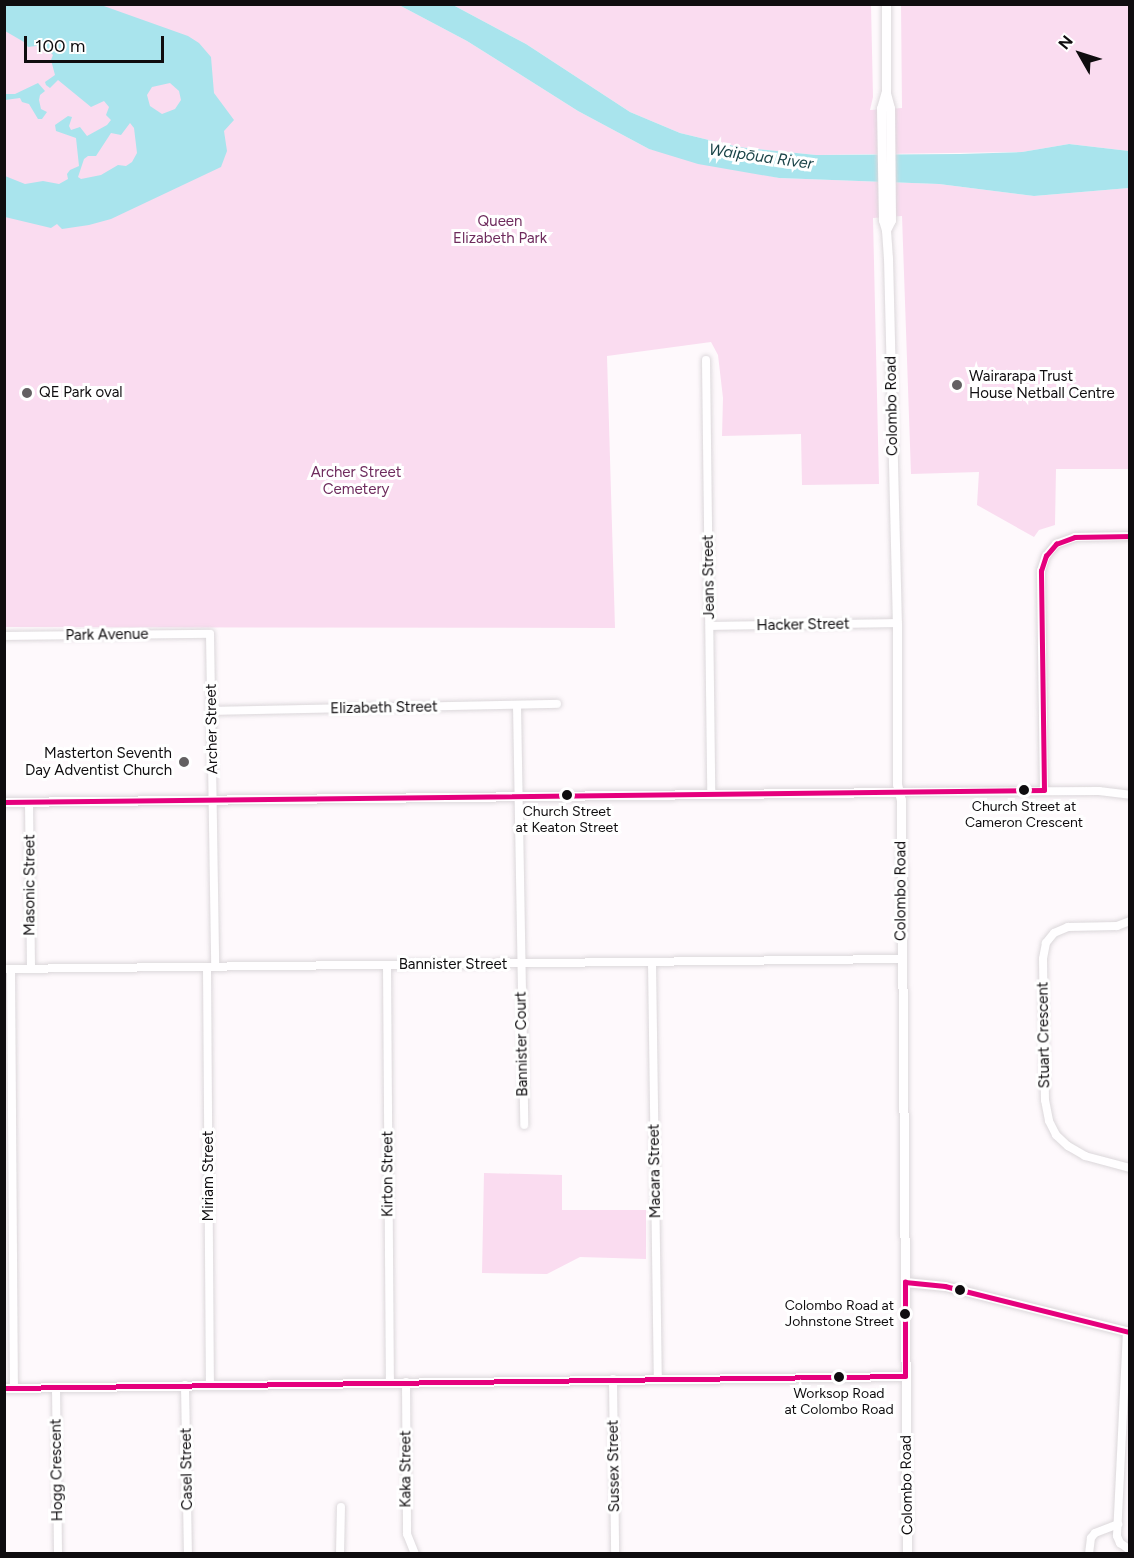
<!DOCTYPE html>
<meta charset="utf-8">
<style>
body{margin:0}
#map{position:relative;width:1134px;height:1558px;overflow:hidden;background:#fef9fc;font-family:Figtree,sans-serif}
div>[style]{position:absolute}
.green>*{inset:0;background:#fadcf0}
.water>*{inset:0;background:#a9e4ed}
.roads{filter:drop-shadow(0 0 2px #dbd7da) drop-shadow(0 0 2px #dbd7da)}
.minor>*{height:8px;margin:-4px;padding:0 4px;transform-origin:4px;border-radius:4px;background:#fffeff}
.tertiary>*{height:9px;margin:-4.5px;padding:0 4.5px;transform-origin:4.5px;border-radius:4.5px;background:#fffeff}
.bus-1>*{height:4.5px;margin:-2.25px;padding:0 2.25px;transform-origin:2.25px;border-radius:2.25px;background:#e5007d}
.dots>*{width:16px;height:16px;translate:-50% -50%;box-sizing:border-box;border:3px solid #fff;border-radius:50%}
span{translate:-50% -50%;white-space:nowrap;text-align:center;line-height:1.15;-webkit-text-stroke:6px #fff;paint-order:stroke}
.bus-label{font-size:14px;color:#0f0d0f}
.right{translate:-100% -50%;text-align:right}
.park-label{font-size:15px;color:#6e2b5d}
.poi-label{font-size:15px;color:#0f0d0f}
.left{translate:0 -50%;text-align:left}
.street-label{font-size:15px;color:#0f0d0f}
.water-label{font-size:16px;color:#1b4448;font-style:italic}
.frame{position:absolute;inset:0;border:6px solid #0f0d0f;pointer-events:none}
.north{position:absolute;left:1050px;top:24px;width:60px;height:60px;-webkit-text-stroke:4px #fff;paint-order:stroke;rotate:309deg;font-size:16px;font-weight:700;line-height:24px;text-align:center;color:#0f0d0f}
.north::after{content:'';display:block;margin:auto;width:21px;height:27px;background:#0f0d0f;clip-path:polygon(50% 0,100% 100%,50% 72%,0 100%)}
.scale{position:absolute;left:24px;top:36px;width:140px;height:27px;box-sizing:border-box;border:3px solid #0f0d0f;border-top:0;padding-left:8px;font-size:18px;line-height:21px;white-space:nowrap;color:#0f0d0f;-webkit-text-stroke:4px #fff;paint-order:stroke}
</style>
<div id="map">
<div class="green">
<div style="clip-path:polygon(4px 5px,399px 5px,467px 41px,578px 111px,649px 149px,779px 178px,939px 184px,1034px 196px,1129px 188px,1129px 469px,1056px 469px,1055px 525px,1039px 530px,1034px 537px,977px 505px,979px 472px,911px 474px,902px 216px,873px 218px,879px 484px,802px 485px,801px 434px,722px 436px,723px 398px,718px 355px,711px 342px,607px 356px,615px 628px,5px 627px)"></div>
<div style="clip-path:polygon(453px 5px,871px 5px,873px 97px,870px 110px,902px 108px,901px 5px,1129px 5px,1129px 151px,1069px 144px,1022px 152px,816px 155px,738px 147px,680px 133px,630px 112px,526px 44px)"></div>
<div style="clip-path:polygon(484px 1173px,562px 1175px,562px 1210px,646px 1210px,646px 1259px,580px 1257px,547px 1274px,482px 1273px)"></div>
</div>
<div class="water">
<div style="clip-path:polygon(evenodd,5px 4px,101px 5px,188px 36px,199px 43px,211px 57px,214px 93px,234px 120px,224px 131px,227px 151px,221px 167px,111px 219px,89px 225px,62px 229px,57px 224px,51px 228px,5px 217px,5px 176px,25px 184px,43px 181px,59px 184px,68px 179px,67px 174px,70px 170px,79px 166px,76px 138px,56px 131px,55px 125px,68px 116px,72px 117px,69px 126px,71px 130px,80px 127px,87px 136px,107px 125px,111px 120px,106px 115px,109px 107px,104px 101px,91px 107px,58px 80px,50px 88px,46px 85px,45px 82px,55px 75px,51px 60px,53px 55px,43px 45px,28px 47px,24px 42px,5px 31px,5px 4px,170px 83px,179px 91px,181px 100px,175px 109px,162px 114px,150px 106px,147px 95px,152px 87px,170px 83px,5px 4px,130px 123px,134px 128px,137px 153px,132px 162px,126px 166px,118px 165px,101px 175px,81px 179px,78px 177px,84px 159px,88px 156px,96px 156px,111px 133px,121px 135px,130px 123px)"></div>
<div style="clip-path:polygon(399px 5px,453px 5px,526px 44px,630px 112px,680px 133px,738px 147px,816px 155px,960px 154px,1022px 152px,1069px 144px,1129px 151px,1129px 188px,1034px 196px,939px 184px,779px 178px,698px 164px,649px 149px,578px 111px,467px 41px)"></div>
<div style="clip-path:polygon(38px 83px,45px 91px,40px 95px,39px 100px,41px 109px,47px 112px,42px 119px,38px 119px,29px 104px,22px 102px,20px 98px,5px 100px,5px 94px,15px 94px)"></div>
</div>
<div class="roads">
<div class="minor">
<div style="left:706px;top:360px;width:433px;rotate:89.3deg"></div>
<div style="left:710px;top:626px;width:187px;rotate:-0.9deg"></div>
<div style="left:4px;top:636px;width:206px;rotate:-0.6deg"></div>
<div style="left:210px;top:634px;width:333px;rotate:89.1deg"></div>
<div style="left:517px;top:705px;width:420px;rotate:89deg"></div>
<div style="left:212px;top:711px;width:345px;rotate:-1.2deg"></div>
<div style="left:1044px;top:790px;width:219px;rotate:-90.8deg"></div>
<div style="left:1041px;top:571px;width:16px;rotate:-72deg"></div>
<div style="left:1046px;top:556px;width:16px;rotate:-50deg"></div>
<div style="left:1056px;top:544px;width:20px;rotate:-20deg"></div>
<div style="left:1075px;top:537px;width:55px;rotate:-1deg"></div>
<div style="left:899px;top:792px;width:200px;rotate:-0.3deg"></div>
<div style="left:1099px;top:791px;width:31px;rotate:7deg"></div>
<div style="left:29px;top:802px;width:167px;rotate:89.3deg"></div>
<div style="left:1130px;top:921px;width:14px;rotate:159deg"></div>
<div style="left:1117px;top:926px;width:49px;rotate:178.8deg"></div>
<div style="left:1068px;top:927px;width:15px;rotate:157deg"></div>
<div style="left:1054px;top:933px;width:13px;rotate:129deg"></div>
<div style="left:1046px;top:943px;width:16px;rotate:101deg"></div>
<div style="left:1043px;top:959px;width:141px;rotate:89.2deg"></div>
<div style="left:1045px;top:1100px;width:21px;rotate:79deg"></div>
<div style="left:1049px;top:1121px;width:16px;rotate:63deg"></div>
<div style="left:1056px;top:1135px;width:16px;rotate:43deg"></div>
<div style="left:1068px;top:1146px;width:20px;rotate:30deg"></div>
<div style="left:1085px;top:1156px;width:47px;rotate:14.9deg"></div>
<div style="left:652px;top:962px;width:417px;rotate:89.2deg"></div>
<div style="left:387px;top:965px;width:418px;rotate:89.6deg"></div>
<div style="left:207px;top:967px;width:418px;rotate:89.6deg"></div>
<div style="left:4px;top:969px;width:897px;rotate:-0.64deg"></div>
<div style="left:11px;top:969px;width:418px;rotate:89.6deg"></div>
<div style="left:1127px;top:1331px;width:205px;rotate:92.8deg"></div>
<div style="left:1117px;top:1536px;width:8px;rotate:67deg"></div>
<div style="left:1120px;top:1543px;width:12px;rotate:35deg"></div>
<div style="left:613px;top:1379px;width:175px;rotate:89.3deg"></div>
<div style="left:406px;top:1382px;width:152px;rotate:89.6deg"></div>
<div style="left:407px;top:1534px;width:22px;rotate:68deg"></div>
<div style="left:185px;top:1385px;width:169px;rotate:89deg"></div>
<div style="left:56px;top:1387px;width:167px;rotate:89.3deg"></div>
<div style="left:340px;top:1554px;width:47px;rotate:-88.8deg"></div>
<div style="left:1089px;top:1554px;width:16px;rotate:-83deg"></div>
<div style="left:1091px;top:1538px;width:6px;rotate:-51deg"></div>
<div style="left:1095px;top:1533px;width:25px;rotate:-21deg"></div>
</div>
<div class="tertiary">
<div style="left:886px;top:4px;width:87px;rotate:90deg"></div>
<div style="left:886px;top:91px;width:18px;rotate:106deg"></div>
<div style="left:881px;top:108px;width:112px;rotate:89deg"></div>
<div style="left:883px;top:220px;width:10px;rotate:73deg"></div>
<div style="left:886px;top:230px;width:28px;rotate:86deg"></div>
<div style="left:888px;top:258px;width:365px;rotate:88.6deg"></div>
<div style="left:897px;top:623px;width:161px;rotate:90deg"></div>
<div style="left:897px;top:784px;width:16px;rotate:76deg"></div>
<div style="left:901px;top:800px;width:754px;rotate:89.54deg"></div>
<div style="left:886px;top:230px;width:11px;rotate:-63deg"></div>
<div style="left:891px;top:220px;width:112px;rotate:-90.5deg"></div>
<div style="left:890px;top:108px;width:16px;rotate:-105deg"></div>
<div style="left:4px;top:802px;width:895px;rotate:-0.64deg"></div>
<div style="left:905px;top:1282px;width:40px;rotate:5.7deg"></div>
<div style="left:945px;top:1286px;width:191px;rotate:14deg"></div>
<div style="left:4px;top:1388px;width:901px;rotate:-0.76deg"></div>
</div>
</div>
<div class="bus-1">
<div style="left:4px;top:802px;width:1040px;rotate:-0.66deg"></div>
<div style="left:1044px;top:790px;width:219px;rotate:-90.8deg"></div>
<div style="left:1041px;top:571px;width:16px;rotate:-72deg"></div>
<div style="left:1046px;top:556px;width:16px;rotate:-50deg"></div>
<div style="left:1056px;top:544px;width:20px;rotate:-20deg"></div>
<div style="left:1075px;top:537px;width:55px;rotate:-1deg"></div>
<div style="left:4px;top:1388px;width:901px;rotate:-0.76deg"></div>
<div style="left:905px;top:1376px;width:94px;rotate:-90deg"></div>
<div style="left:905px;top:1282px;width:40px;rotate:5.7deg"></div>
<div style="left:945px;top:1286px;width:191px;rotate:14deg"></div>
</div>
<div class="dots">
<div style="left:957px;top:385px;background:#636062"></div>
<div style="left:27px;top:393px;background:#636062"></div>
<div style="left:184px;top:762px;background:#636062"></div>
<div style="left:1024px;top:790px;background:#0f0d0f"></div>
<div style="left:567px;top:795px;background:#0f0d0f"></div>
<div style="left:960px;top:1290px;background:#0f0d0f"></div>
<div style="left:905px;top:1314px;background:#0f0d0f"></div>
<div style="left:839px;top:1377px;background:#0f0d0f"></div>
</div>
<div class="bus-label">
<span style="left:1024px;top:815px">Church Street at<br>Cameron Crescent</span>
<span style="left:567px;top:820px">Church Street<br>at Keaton Street</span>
<span class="right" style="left:894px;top:1314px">Colombo Road at<br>Johnstone Street</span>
<span style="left:839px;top:1402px">Worksop Road<br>at Colombo Road</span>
</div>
<div class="park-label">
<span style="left:500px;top:230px">Queen<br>Elizabeth Park</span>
<span style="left:356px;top:481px">Archer Street<br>Cemetery</span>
</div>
<div class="poi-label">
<span class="left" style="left:969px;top:385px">Wairarapa Trust<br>House Netball Centre</span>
<span class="left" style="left:39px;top:393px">QE Park oval</span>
<span class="right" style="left:172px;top:762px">Masterton Seventh<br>Day Adventist Church</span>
</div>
<div class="street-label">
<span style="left:892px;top:406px;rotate:-91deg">Colombo Road</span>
<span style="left:709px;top:577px;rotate:-91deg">Jeans Street</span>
<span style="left:803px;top:625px;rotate:-1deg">Hacker Street</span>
<span style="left:107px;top:635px;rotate:-1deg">Park Avenue</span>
<span style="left:384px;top:708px;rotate:-1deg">Elizabeth Street</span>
<span style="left:212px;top:729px;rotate:-91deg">Archer Street</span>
<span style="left:30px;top:885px;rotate:-90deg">Masonic Street</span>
<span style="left:901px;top:891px;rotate:-90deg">Colombo Road</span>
<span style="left:453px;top:965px">Bannister Street</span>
<span style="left:1044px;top:1035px;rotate:-91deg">Stuart Crescent</span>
<span style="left:522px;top:1044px;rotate:-91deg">Bannister Court</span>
<span style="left:655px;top:1171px;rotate:-91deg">Macara Street</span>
<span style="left:388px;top:1174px;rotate:-90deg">Kirton Street</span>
<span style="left:209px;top:1176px;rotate:-90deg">Miriam Street</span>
<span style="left:614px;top:1466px;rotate:-91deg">Sussex Street</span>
<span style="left:187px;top:1469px;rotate:-91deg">Casel Street</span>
<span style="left:406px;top:1469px;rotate:-90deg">Kaka Street</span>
<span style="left:57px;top:1470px;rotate:-91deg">Hogg Crescent</span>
<span style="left:907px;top:1485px;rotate:-91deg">Colombo Road</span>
</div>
<div class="water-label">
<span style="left:761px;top:157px;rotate:8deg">Waipōua River</span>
</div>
<div class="frame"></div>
<div class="north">N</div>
<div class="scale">100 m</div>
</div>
